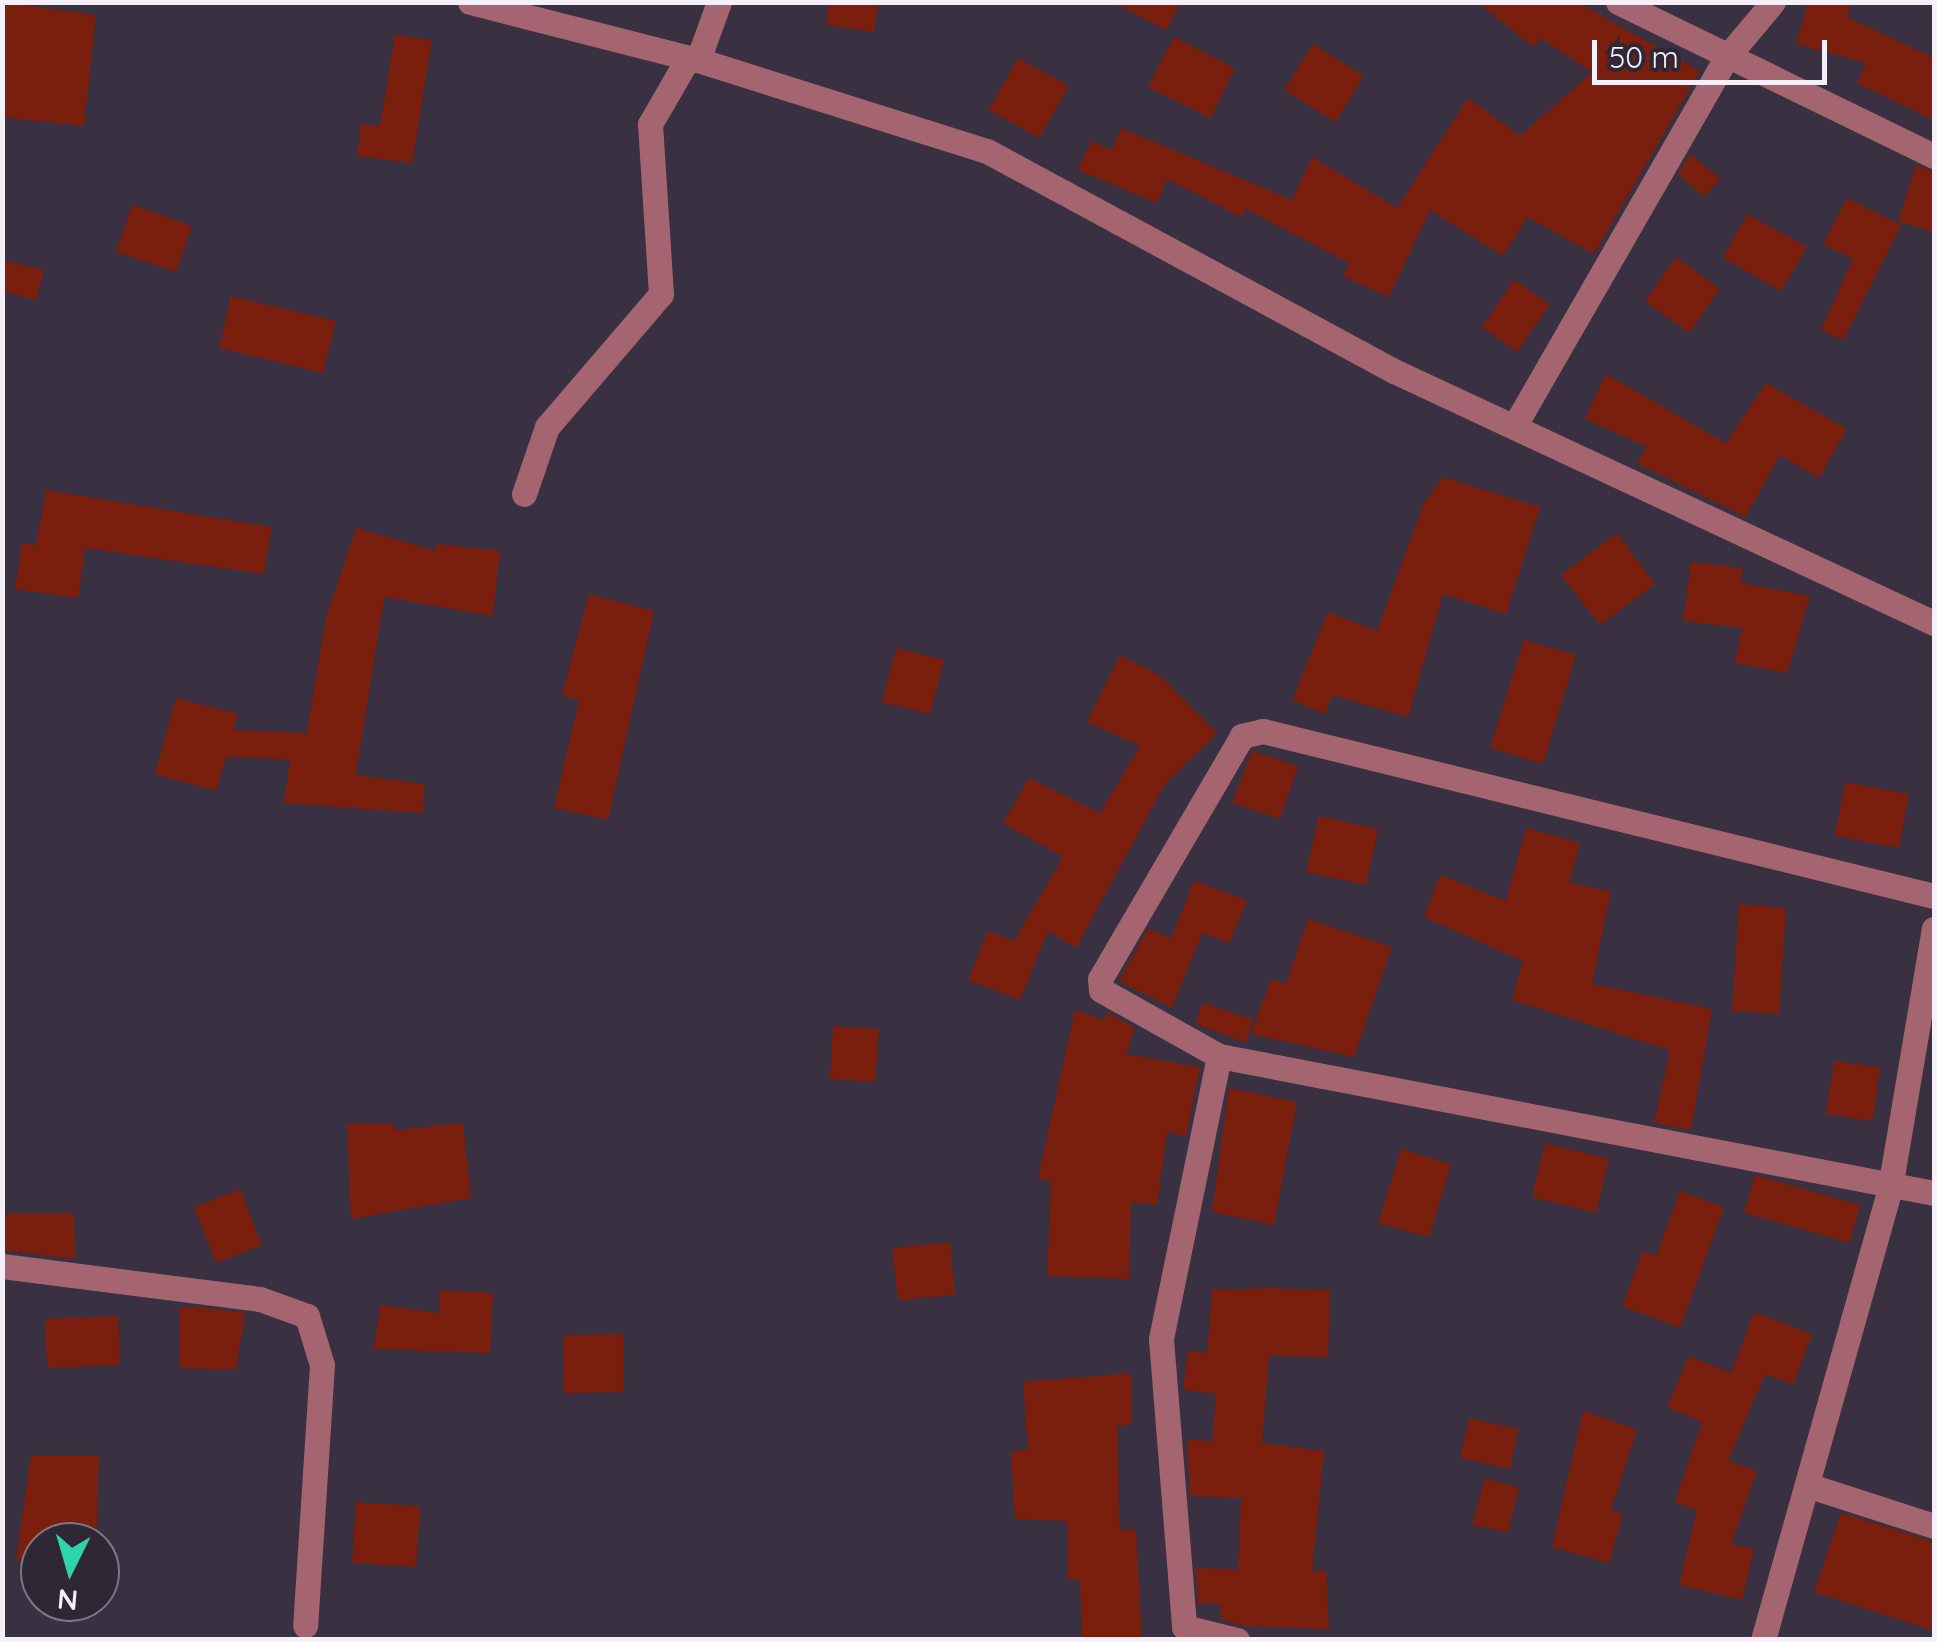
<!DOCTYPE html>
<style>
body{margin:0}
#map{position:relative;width:1937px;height:1642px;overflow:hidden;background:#393041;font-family:Quicksand,sans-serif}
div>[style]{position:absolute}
.building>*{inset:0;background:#7a1f0d}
.minor>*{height:25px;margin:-12.5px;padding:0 12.5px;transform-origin:12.5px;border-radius:12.5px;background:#a56570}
span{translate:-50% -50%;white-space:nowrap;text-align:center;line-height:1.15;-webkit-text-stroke:8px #2f2636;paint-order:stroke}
.frame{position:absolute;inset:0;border:5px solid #f5effa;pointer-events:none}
.north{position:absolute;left:20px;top:1522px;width:100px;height:100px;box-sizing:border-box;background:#2f2636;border:2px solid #7e7684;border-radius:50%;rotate:185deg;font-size:28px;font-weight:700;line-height:40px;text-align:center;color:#f5effa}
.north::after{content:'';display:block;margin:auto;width:35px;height:45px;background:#2ed4aa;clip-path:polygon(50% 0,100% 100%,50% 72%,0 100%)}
.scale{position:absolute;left:1592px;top:40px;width:235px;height:45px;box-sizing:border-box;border:5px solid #f5effa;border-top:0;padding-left:12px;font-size:30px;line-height:35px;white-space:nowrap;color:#f5effa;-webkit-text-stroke:8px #2f2636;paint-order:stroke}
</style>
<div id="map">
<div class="building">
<div style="clip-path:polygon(2px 2px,96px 15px,84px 126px,2px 117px)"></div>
<div style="clip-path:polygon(829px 2px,878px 2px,874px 32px,826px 25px)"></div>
<div style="clip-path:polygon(1112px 2px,1181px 2px,1166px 30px)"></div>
<div style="clip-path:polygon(1477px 2px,1577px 2px,1700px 71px,1594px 254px,1527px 217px,1503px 256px,1430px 210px,1389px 297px,1343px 276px,1349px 263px,1246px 209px,1241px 217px,1167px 179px,1157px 203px,1078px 170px,1091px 141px,1112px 150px,1121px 128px,1292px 200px,1312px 157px,1397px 208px,1468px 98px,1520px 136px,1592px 72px,1541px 38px,1534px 47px)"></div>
<div style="clip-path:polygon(1808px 2px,1851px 2px,1847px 17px,1934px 58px,1934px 120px,1857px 83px,1866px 63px,1796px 44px)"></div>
<div style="clip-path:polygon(395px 35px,432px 40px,412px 163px,357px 156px,361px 124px,380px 126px)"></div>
<div style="clip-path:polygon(1174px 37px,1235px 68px,1210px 118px,1148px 87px)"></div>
<div style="clip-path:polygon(1313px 44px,1364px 76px,1335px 122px,1284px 90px)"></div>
<div style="clip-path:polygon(1018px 58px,1069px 86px,1039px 138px,989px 110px)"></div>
<div style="clip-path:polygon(1690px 154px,1720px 179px,1704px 197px,1678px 174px)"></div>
<div style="clip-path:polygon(1916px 165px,1934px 172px,1934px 232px,1898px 221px)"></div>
<div style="clip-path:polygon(1847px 198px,1901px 225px,1843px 340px,1821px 330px,1853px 259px,1823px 244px)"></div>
<div style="clip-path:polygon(132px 205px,192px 226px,176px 272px,116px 252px)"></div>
<div style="clip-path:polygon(1747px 214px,1807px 247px,1781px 291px,1723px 258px)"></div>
<div style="clip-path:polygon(1676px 257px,1720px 289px,1689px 333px,1645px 301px)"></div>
<div style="clip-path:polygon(2px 260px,44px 270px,36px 300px,2px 291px)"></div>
<div style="clip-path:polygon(1514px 280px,1550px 304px,1517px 352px,1482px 327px)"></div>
<div style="clip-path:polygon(231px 296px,336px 321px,323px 373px,219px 348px)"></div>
<div style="clip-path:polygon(1606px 374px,1726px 443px,1766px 383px,1847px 429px,1819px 478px,1780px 455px,1745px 517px,1637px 463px,1647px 447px,1585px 419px)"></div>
<div style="clip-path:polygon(1443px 477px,1540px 507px,1506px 614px,1443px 594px,1408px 717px,1332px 695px,1325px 714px,1292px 700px,1328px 612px,1377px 631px,1424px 503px)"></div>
<div style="clip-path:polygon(46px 490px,272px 527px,264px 574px,85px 548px,78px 598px,15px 589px,22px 543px,36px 545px)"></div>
<div style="clip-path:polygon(356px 528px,436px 551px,437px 544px,500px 551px,493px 616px,384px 597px,356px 775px,425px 784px,422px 813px,284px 803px,290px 759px,226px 757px,216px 791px,155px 774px,176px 698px,238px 714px,233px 730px,307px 733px,326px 617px)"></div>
<div style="clip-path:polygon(1617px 533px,1655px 584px,1600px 625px,1561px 575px)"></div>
<div style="clip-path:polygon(1691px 562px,1743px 568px,1741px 583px,1810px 596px,1787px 673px,1735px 663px,1742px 628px,1683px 621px)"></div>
<div style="clip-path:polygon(589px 594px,654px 611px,608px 820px,554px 808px,579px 700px,562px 695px)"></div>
<div style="clip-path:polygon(1524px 640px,1576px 655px,1543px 764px,1490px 748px)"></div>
<div style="clip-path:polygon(896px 648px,944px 660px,930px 714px,882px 702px)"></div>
<div style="clip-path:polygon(1120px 655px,1159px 675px,1217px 733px,1165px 784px,1076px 948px,1048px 931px,1020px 1000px,968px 980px,988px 931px,1014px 941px,1063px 857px,1003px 823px,1029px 778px,1100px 813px,1140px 746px,1087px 722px)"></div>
<div style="clip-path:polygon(1252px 751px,1298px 766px,1280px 819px,1232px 803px)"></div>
<div style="clip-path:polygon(1845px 782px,1909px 794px,1899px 848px,1835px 836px)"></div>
<div style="clip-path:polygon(1319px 816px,1378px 829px,1366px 885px,1306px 872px)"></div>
<div style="clip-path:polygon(1526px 828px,1580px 843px,1569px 883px,1611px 891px,1592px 984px,1712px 1009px,1691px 1130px,1654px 1123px,1670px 1050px,1512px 1000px,1523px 961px,1424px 917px,1440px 875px,1506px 901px)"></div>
<div style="clip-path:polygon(1194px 881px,1247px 900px,1229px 943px,1202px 933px,1172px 1008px,1119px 981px,1148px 929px,1171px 938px)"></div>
<div style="clip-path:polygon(1739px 904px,1786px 908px,1779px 1014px,1732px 1011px)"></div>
<div style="clip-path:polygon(1308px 919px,1392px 947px,1354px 1057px,1251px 1034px,1271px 979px,1286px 984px)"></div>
<div style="clip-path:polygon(1202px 1003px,1253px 1019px,1246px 1043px,1196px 1024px)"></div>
<div style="clip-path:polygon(1075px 1010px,1104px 1020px,1107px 1012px,1135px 1028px,1126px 1054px,1200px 1067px,1186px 1136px,1167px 1132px,1157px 1205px,1131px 1202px,1129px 1279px,1047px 1276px,1051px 1181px,1038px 1178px)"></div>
<div style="clip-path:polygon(833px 1026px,879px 1029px,875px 1082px,830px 1079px)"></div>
<div style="clip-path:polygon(1834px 1061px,1880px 1067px,1873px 1121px,1826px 1114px)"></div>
<div style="clip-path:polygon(1229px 1088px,1297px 1102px,1274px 1225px,1212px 1212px)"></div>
<div style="clip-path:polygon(393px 1123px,394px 1130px,463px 1123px,471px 1198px,351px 1219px,347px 1124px)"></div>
<div style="clip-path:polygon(1545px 1143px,1609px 1159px,1596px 1213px,1532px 1197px)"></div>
<div style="clip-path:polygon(1401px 1149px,1451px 1164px,1429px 1237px,1378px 1223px)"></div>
<div style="clip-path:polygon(1755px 1175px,1860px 1205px,1850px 1243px,1744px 1213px)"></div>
<div style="clip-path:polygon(240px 1189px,262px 1245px,216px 1263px,194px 1207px)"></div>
<div style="clip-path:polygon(1680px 1191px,1724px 1207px,1680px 1328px,1622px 1306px,1643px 1251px,1656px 1256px)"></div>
<div style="clip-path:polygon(2px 1214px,74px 1214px,75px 1259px,2px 1250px)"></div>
<div style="clip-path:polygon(950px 1242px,955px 1295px,898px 1300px,892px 1248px)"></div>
<div style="clip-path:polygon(1270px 1288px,1330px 1290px,1328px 1357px,1269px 1356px,1262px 1443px,1324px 1451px,1312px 1571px,1326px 1570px,1329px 1629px,1244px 1626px,1221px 1619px,1220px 1604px,1198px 1604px,1196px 1568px,1238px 1569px,1241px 1498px,1190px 1496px,1187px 1440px,1212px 1441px,1216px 1394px,1183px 1390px,1188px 1351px,1207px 1353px,1212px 1290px)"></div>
<div style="clip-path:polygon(440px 1290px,493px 1293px,490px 1353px,374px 1349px,380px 1305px,439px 1313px)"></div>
<div style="clip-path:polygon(196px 1307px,245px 1313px,236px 1370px,179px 1368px,180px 1308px)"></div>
<div style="clip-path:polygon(1754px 1312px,1812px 1334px,1793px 1385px,1765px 1374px,1728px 1461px,1757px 1471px,1731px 1544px,1754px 1549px,1742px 1600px,1679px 1585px,1697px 1510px,1675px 1502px,1702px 1422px,1667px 1407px,1689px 1356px,1731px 1373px)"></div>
<div style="clip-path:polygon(118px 1316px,120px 1365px,47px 1368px,45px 1319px)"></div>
<div style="clip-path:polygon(623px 1334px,623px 1392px,564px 1393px,563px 1335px)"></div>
<div style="clip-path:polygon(1131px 1373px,1132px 1424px,1118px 1426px,1119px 1530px,1136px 1530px,1142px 1640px,1082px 1640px,1080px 1579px,1068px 1579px,1068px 1521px,1015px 1519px,1011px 1452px,1028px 1449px,1023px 1382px)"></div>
<div style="clip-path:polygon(1583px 1411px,1637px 1429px,1611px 1510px,1623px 1514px,1609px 1563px,1552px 1547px)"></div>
<div style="clip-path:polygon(1469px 1418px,1518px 1429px,1510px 1469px,1460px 1458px)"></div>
<div style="clip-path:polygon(31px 1455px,99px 1456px,96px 1542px,40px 1542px,40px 1560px,16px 1560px)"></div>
<div style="clip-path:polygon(1485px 1478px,1519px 1488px,1508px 1532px,1472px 1525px)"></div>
<div style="clip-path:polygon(356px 1502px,420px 1506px,416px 1567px,352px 1563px)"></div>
<div style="clip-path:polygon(1841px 1513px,1934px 1542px,1934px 1631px,1814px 1592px)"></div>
</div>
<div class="minor">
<div style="left:470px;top:2px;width:235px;rotate:14.3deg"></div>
<div style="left:698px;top:60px;width:303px;rotate:17.5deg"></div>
<div style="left:987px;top:151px;width:463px;rotate:28.4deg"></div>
<div style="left:1394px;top:371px;width:596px;rotate:25.02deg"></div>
<div style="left:1618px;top:2px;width:352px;rotate:26deg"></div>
<div style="left:698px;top:60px;width:62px;rotate:-70.1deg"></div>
<div style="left:1515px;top:425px;width:423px;rotate:-60.1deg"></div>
<div style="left:1726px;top:58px;width:73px;rotate:-50deg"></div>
<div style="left:524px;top:494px;width:71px;rotate:-71.1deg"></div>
<div style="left:547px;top:427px;width:175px;rotate:-49.4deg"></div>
<div style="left:661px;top:294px;width:170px;rotate:-93.7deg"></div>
<div style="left:650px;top:124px;width:74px;rotate:-60deg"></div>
<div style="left:1934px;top:896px;width:691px;rotate:-166.18deg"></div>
<div style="left:1263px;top:731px;width:22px;rotate:167deg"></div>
<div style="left:1242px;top:736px;width:281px;rotate:120.3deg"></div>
<div style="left:1100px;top:979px;width:11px;rotate:85deg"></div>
<div style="left:1101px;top:990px;width:135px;rotate:29.2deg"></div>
<div style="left:1219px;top:1056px;width:728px;rotate:10.85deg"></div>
<div style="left:1219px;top:1056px;width:289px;rotate:101.6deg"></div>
<div style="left:1161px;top:1339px;width:289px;rotate:85.4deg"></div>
<div style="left:1184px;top:1627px;width:55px;rotate:13.8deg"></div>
<div style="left:2px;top:1266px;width:260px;rotate:7.3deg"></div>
<div style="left:260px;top:1299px;width:50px;rotate:19.9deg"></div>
<div style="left:307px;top:1316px;width:51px;rotate:73deg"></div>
<div style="left:322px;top:1365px;width:261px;rotate:93.7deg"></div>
<div style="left:1807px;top:1485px;width:133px;rotate:17.9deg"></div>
<div style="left:1763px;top:1640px;width:470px;rotate:-74.3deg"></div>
<div style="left:1890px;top:1188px;width:263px;rotate:-80.4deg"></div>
</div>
<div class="frame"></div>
<div class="north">N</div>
<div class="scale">50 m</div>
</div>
